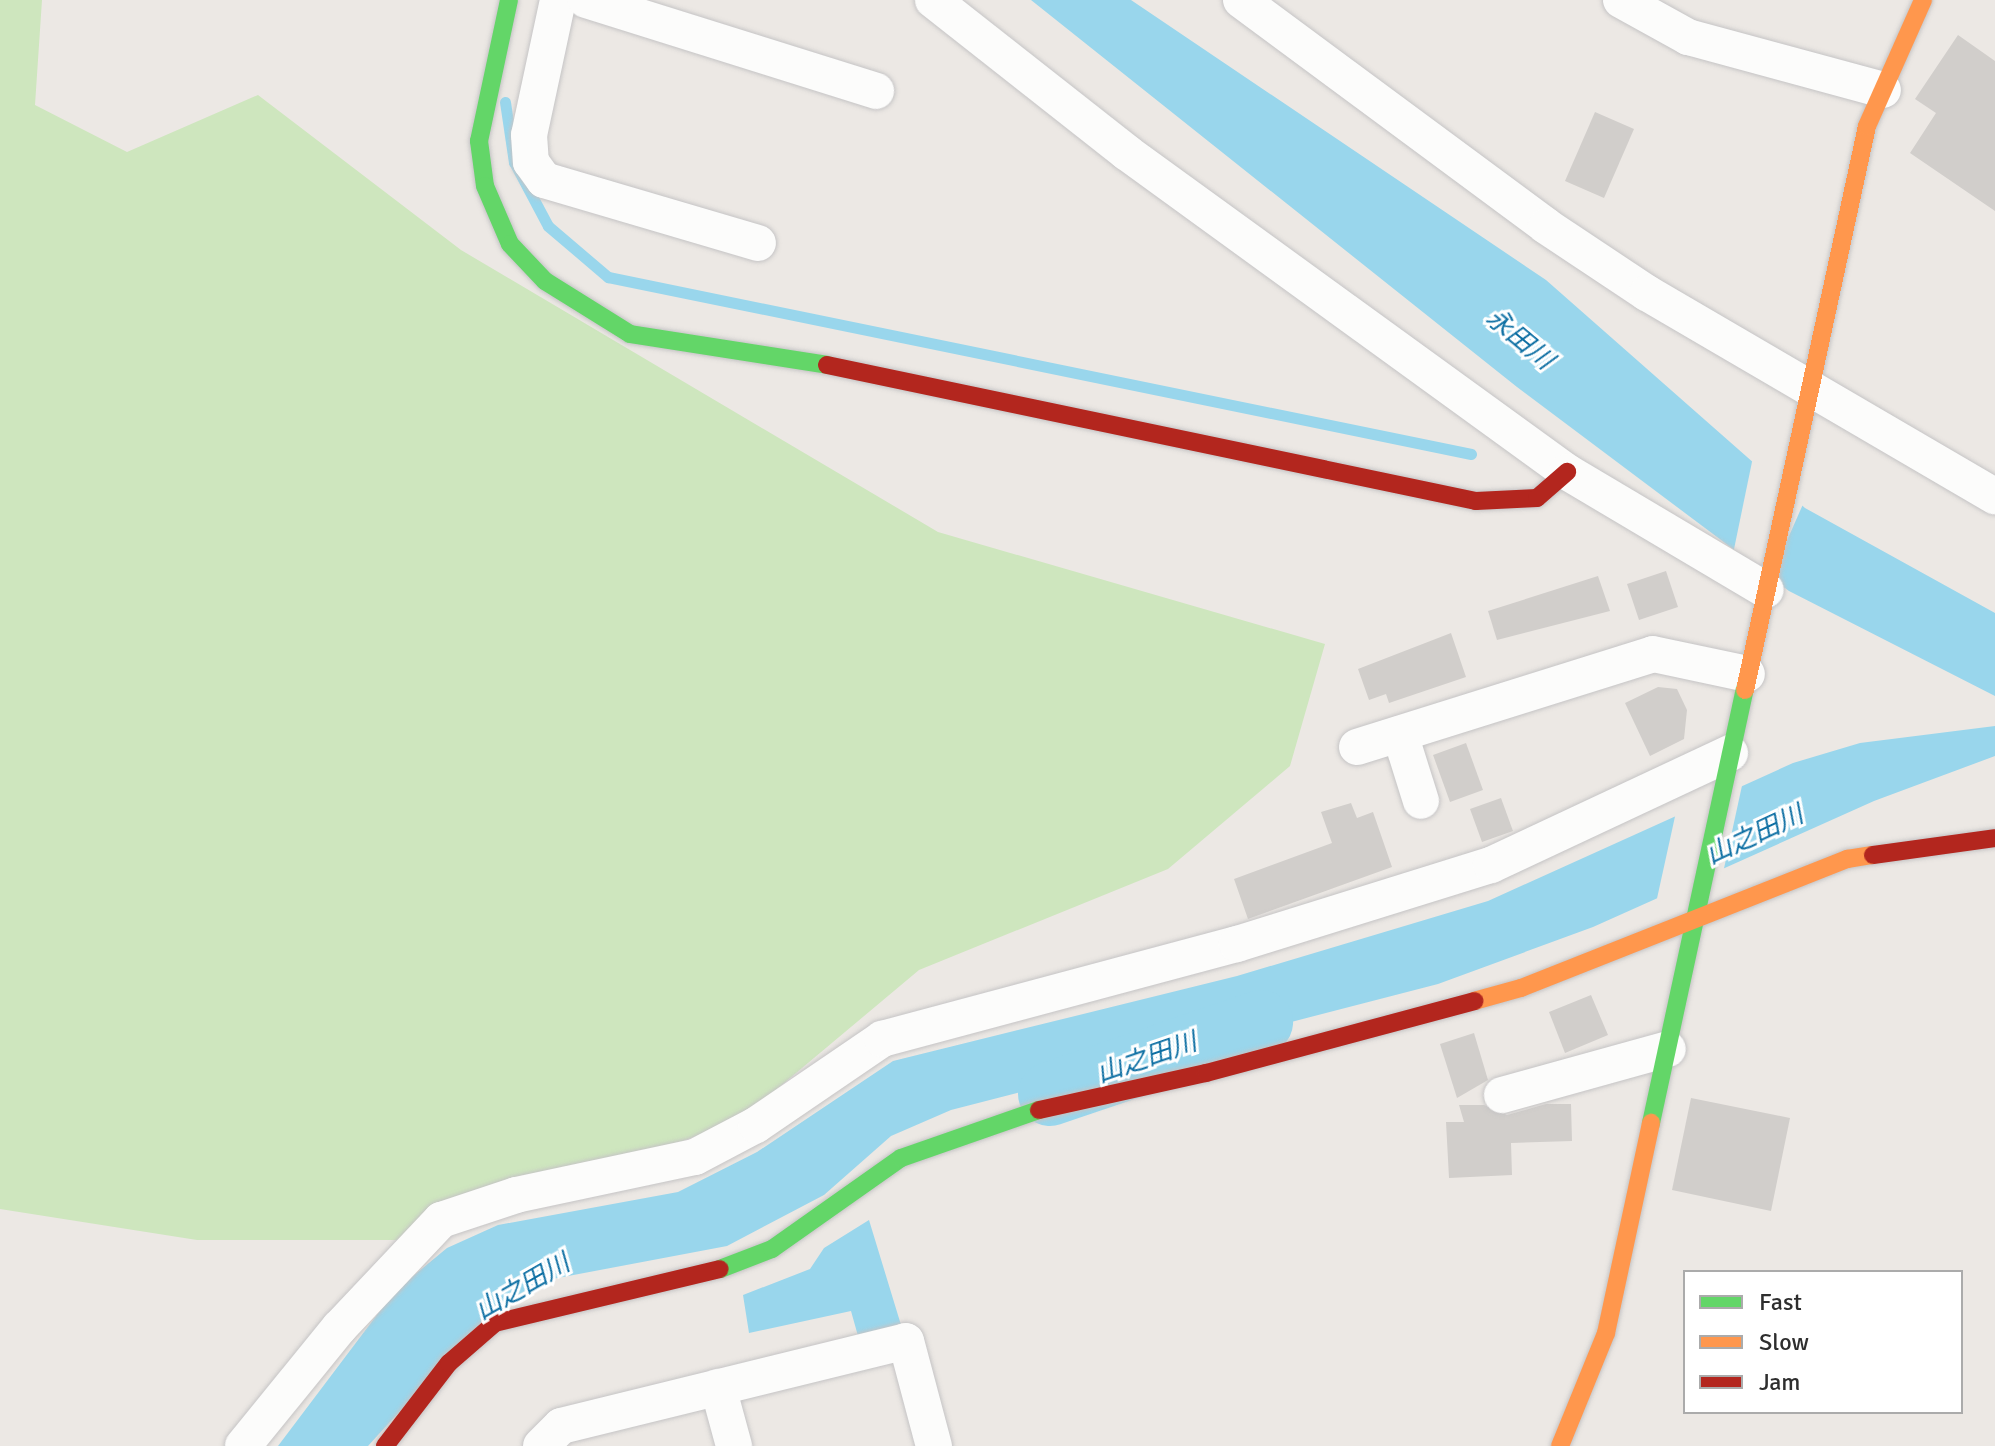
<!DOCTYPE html>
<meta charset="utf-8">
<style>
body{margin:0}
#map{position:relative;width:1995px;height:1446px;overflow:hidden;background:#ece8e4;font-family:Signika,"Noto Sans JP",sans-serif}
div>[style]{position:absolute}
.green>*{inset:0;background:#cee6be}
.water>*{inset:0;background:#99d6ec}
.pier>*{inset:0;background:#ece8e4}
.stream>*{height:11px;margin:-5.5px;padding:0 5.5px;transform-origin:5.5px;border-radius:5.5px;background:#99d6ec}
.river>*{height:64px;margin:-32px;padding:0 32px;transform-origin:32px;border-radius:32px;background:#99d6ec}
.building>*{inset:0;background:#d1cecb}
.roads{filter:drop-shadow(0 0 2px #c5c4c5) drop-shadow(0 0 2px #c5c4c5)}
.street>*{height:36px;margin:-18px;padding:0 18px;transform-origin:18px;border-radius:18px;background:#fcfcfb}
.fast>*{height:18px;margin:-9px;padding:0 9px;transform-origin:9px;border-radius:9px;background:#63d668}
.slow>*{height:18px;margin:-9px;padding:0 9px;transform-origin:9px;border-radius:9px;background:#ff974d}
.jam>*{height:18px;margin:-9px;padding:0 9px;transform-origin:9px;border-radius:9px;background:#b3261e}
span{translate:-50% -50%;white-space:nowrap;text-align:center;line-height:1.15;-webkit-text-stroke:6px #fff;paint-order:stroke}
.water-label{font-size:26px;color:#0d6fa3;font-style:italic}
.legend{position:absolute;left:1683px;top:1270px;width:280px;height:144px;box-sizing:border-box;background:#fff;border:2px solid #ababab;margin:0;padding:10px 14px;list-style:none;font-size:24px;color:#2e2e2e}
.legend li{display:flex;align-items:center;gap:16px;height:40px}
.legend b{width:40px;border:2px solid #ababab}
</style>
<div id="map">
<div class="green">
<div style="clip-path:polygon(0 0,42px 0,35px 105px,127px 152px,258px 95px,461px 250px,938px 532px,1325px 644px,1290px 766px,1168px 869px,919px 970px,740px 1120px,411px 1240px,197px 1240px,0 1209px)"></div>
</div>
<div class="water">
<div style="clip-path:polygon(1031px 0,1131px 0,1546px 280px,1805px 508px,1995px 613px,1995px 696px,1789px 591px,1517px 387px)"></div>
<div style="clip-path:polygon(1995px 726px,1995px 756px,1874px 801px,1593px 927px,1438px 984px,951px 1110px,891px 1136px,824px 1195px,727px 1246px,547px 1280px,496px 1306px,368px 1446px,278px 1446px,395px 1291px,447px 1248px,498px 1225px,678px 1192px,757px 1152px,893px 1061px,1237px 976px,1488px 901px,1793px 763px,1860px 743px)"></div>
<div style="clip-path:polygon(869px 1220px,901px 1325px,858px 1336px,851px 1311px,749px 1333px,743px 1295px,810px 1269px,824px 1248px)"></div>
</div>
<div class="pier">
<div style="clip-path:polygon(1753px 457px,1804px 502px,1769px 581px,1733px 554px)"></div>
<div style="clip-path:polygon(1743px 781px,1723px 873px,1656px 903px,1676px 812px)"></div>
</div>
<div class="stream">
<div style="left:505px;top:102px;width:61px;rotate:81.5deg"></div>
<div style="left:514px;top:162px;width:72px;rotate:62deg"></div>
<div style="left:548px;top:226px;width:79px;rotate:40.4deg"></div>
<div style="left:608px;top:277px;width:881px;rotate:11.59deg"></div>
</div>
<div class="river">
<div style="left:1050px;top:1094px;width:223px;rotate:-18.8deg"></div>
</div>
<div class="building">
<div style="clip-path:polygon(1958px 35px,1995px 61px,1995px 211px,1910px 153px,1936px 113px,1915px 99px)"></div>
<div style="clip-path:polygon(1595px 112px,1634px 129px,1604px 198px,1565px 181px)"></div>
<div style="clip-path:polygon(1666px 571px,1678px 607px,1639px 620px,1627px 584px)"></div>
<div style="clip-path:polygon(1598px 576px,1610px 611px,1497px 640px,1488px 611px)"></div>
<div style="clip-path:polygon(1451px 633px,1466px 677px,1389px 703px,1386px 694px,1369px 700px,1358px 669px)"></div>
<div style="clip-path:polygon(1658px 687px,1677px 689px,1687px 710px,1684px 739px,1650px 756px,1625px 703px)"></div>
<div style="clip-path:polygon(1466px 743px,1483px 790px,1450px 802px,1433px 755px)"></div>
<div style="clip-path:polygon(1501px 798px,1513px 831px,1482px 842px,1470px 809px)"></div>
<div style="clip-path:polygon(1351px 803px,1357px 818px,1373px 812px,1392px 867px,1248px 919px,1234px 879px,1332px 843px,1321px 812px)"></div>
<div style="clip-path:polygon(1591px 995px,1608px 1035px,1565px 1053px,1549px 1012px)"></div>
<div style="clip-path:polygon(1474px 1033px,1488px 1080px,1457px 1098px,1440px 1044px)"></div>
<div style="clip-path:polygon(1691px 1098px,1790px 1118px,1771px 1211px,1672px 1190px)"></div>
<div style="clip-path:polygon(1546px 1104px,1571px 1104px,1572px 1141px,1511px 1143px,1512px 1175px,1449px 1178px,1446px 1122px,1464px 1122px,1459px 1105px,1484px 1105px,1507px 1115px)"></div>
</div>
<div class="roads">
<div class="street">
<div style="left:558px;top:0;width:138px;rotate:102.1deg"></div>
<div style="left:529px;top:135px;width:27px;rotate:86deg"></div>
<div style="left:531px;top:162px;width:22px;rotate:54deg"></div>
<div style="left:544px;top:180px;width:223px;rotate:16.4deg"></div>
<div style="left:586px;top:0;width:304px;rotate:17.4deg"></div>
<div style="left:933px;top:0;width:246px;rotate:38.2deg"></div>
<div style="left:1126px;top:152px;width:545px;rotate:35.97deg"></div>
<div style="left:1567px;top:472px;width:231px;rotate:30.7deg"></div>
<div style="left:1241px;top:0;width:380px;rotate:36.5deg"></div>
<div style="left:1546px;top:226px;width:121px;rotate:33.6deg"></div>
<div style="left:1647px;top:293px;width:403px;rotate:30.3deg"></div>
<div style="left:1621px;top:0;width:77px;rotate:28.9deg"></div>
<div style="left:1688px;top:37px;width:202px;rotate:15.2deg"></div>
<div style="left:1400px;top:734px;width:70px;rotate:72.6deg"></div>
<div style="left:1357px;top:747px;width:310px;rotate:-17.4deg"></div>
<div style="left:1653px;top:654px;width:96px;rotate:12deg"></div>
<div style="left:1502px;top:1095px;width:172px;rotate:-15.5deg"></div>
<div style="left:718px;top:1387px;width:61px;rotate:74.8deg"></div>
<div style="left:243px;top:1446px;width:152px;rotate:-50.9deg"></div>
<div style="left:339px;top:1328px;width:149px;rotate:-46.6deg"></div>
<div style="left:441px;top:1220px;width:79px;rotate:-18.4deg"></div>
<div style="left:516px;top:1195px;width:183px;rotate:-12deg"></div>
<div style="left:695px;top:1157px;width:69px;rotate:-27.7deg"></div>
<div style="left:756px;top:1125px;width:153px;rotate:-34.3deg"></div>
<div style="left:882px;top:1039px;width:367px;rotate:-15deg"></div>
<div style="left:1237px;top:944px;width:266px;rotate:-17.3deg"></div>
<div style="left:1491px;top:865px;width:264px;rotate:-25.1deg"></div>
<div style="left:541px;top:1446px;width:28px;rotate:-45deg"></div>
<div style="left:561px;top:1426px;width:355px;rotate:-13.8deg"></div>
<div style="left:906px;top:1341px;width:109px;rotate:75.1deg"></div>
</div>
<div class="fast">
<div style="left:509px;top:0;width:144px;rotate:102deg"></div>
<div style="left:479px;top:141px;width:45px;rotate:82.4deg"></div>
<div style="left:485px;top:186px;width:63px;rotate:66.7deg"></div>
<div style="left:510px;top:244px;width:51px;rotate:46.6deg"></div>
<div style="left:545px;top:281px;width:100px;rotate:31.9deg"></div>
<div style="left:630px;top:334px;width:199px;rotate:8.9deg"></div>
<div style="left:1651px;top:1123px;width:443px;rotate:-77.8deg"></div>
<div style="left:720px;top:1269px;width:56px;rotate:-21deg"></div>
<div style="left:772px;top:1249px;width:158px;rotate:-35.2deg"></div>
<div style="left:901px;top:1158px;width:146px;rotate:-19.2deg"></div>
</div>
<div class="slow">
<div style="left:1745px;top:690px;width:577px;rotate:-77.79deg"></div>
<div style="left:1867px;top:126px;width:138px;rotate:-66deg"></div>
<div style="left:1474px;top:1001px;width:49px;rotate:-15.5deg"></div>
<div style="left:1521px;top:988px;width:351px;rotate:-21.6deg"></div>
<div style="left:1847px;top:859px;width:26px;rotate:-9deg"></div>
<div style="left:1560px;top:1446px;width:122px;rotate:-67.8deg"></div>
<div style="left:1606px;top:1333px;width:215px;rotate:-77.9deg"></div>
</div>
<div class="jam">
<div style="left:827px;top:365px;width:663px;rotate:11.84deg"></div>
<div style="left:1476px;top:501px;width:61px;rotate:-2.8deg"></div>
<div style="left:1537px;top:498px;width:40px;rotate:-41deg"></div>
<div style="left:1873px;top:855px;width:123px;rotate:-7.9deg"></div>
<div style="left:1039px;top:1110px;width:171px;rotate:-12.5deg"></div>
<div style="left:1206px;top:1073px;width:278px;rotate:-15deg"></div>
<div style="left:385px;top:1446px;width:105px;rotate:-52.4deg"></div>
<div style="left:449px;top:1363px;width:61px;rotate:-41deg"></div>
<div style="left:495px;top:1323px;width:231px;rotate:-13.5deg"></div>
</div>
</div>
<div class="water-label">
<span style="left:1519px;top:340px;rotate:40deg">永田川</span>
<span style="left:1755px;top:836px;rotate:-25deg">山之田川</span>
<span style="left:1147px;top:1059px;rotate:-19deg">山之田川</span>
<span style="left:523px;top:1288px;rotate:-30deg">山之田川</span>
</div>
<ul class="legend">
<li><b style="height:10px;background:#63d668"></b>Fast</li>
<li><b style="height:10px;background:#ff974d"></b>Slow</li>
<li><b style="height:10px;background:#b3261e"></b>Jam</li>
</ul>
</div>
